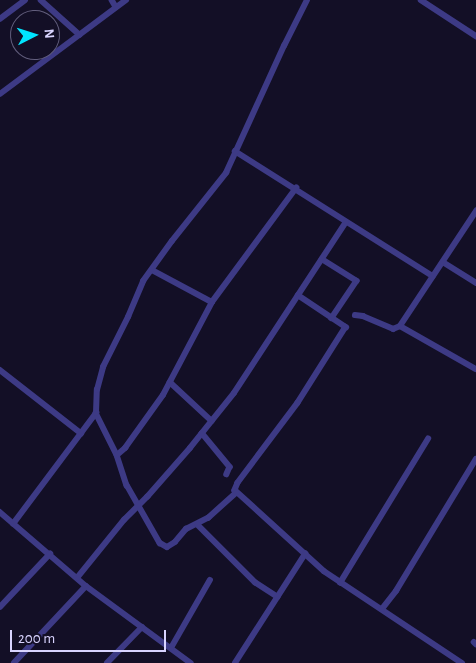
<!DOCTYPE html>
<style>
body{margin:0}
#map{position:relative;width:476px;height:663px;overflow:hidden;background:#130f26;font-family:"Alegreya Sans",sans-serif}
div>[style]{position:absolute}
.minor>*{height:5.5px;margin:-2.75px;padding:0 2.75px;transform-origin:2.75px;border-radius:2.75px;background:#3d3a85}
span{translate:-50% -50%;white-space:nowrap;text-align:center;line-height:1.15;-webkit-text-stroke:4px #130f26;paint-order:stroke}
.north{position:absolute;left:10px;top:10px;width:50px;height:50px;box-sizing:border-box;background:#130f26;border:1px solid #625e7d;border-radius:50%;rotate:85deg;font-size:14px;font-weight:700;line-height:20px;text-align:center;color:#d9d4ff}
.north::after{content:'';display:block;margin:auto;width:18px;height:22px;background:#00e5ff;clip-path:polygon(50% 0,100% 100%,50% 72%,0 100%)}
.scale{position:absolute;left:10px;top:630px;width:156px;height:22px;box-sizing:border-box;border:2px solid #d9d4ff;border-top:0;padding-left:6px;font-size:15px;line-height:18px;white-space:nowrap;color:#d9d4ff;-webkit-text-stroke:4px #130f26;paint-order:stroke}
</style>
<div id="map">
<div class="minor">
<div style="left:41px;top:0;width:52px;rotate:41.9deg"></div>
<div style="left:112px;top:0;width:8px;rotate:60deg"></div>
<div style="left:421px;top:0;width:66px;rotate:33.2deg"></div>
<div style="left:0;top:19px;width:31px;rotate:-37deg"></div>
<div style="left:0;top:94px;width:157px;rotate:-36.7deg"></div>
<div style="left:235px;top:151px;width:234px;rotate:32.3deg"></div>
<div style="left:322px;top:259px;width:41px;rotate:32.2deg"></div>
<div style="left:357px;top:281px;width:45px;rotate:124deg"></div>
<div style="left:443px;top:262px;width:39px;rotate:32deg"></div>
<div style="left:152px;top:270px;width:68px;rotate:28.1deg"></div>
<div style="left:298px;top:295px;width:58px;rotate:33.7deg"></div>
<div style="left:346px;top:327px;width:90px;rotate:122.3deg"></div>
<div style="left:298px;top:403px;width:100px;rotate:126.9deg"></div>
<div style="left:238px;top:483px;width:8px;rotate:113deg"></div>
<div style="left:235px;top:490px;width:120px;rotate:42.3deg"></div>
<div style="left:324px;top:571px;width:166px;rotate:33.7deg"></div>
<div style="left:355px;top:315px;width:8px;rotate:7deg"></div>
<div style="left:363px;top:316px;width:33px;rotate:23deg"></div>
<div style="left:393px;top:329px;width:8px;rotate:-23deg"></div>
<div style="left:400px;top:326px;width:138px;rotate:-56.5deg"></div>
<div style="left:400px;top:326px;width:87px;rotate:29.5deg"></div>
<div style="left:0;top:370px;width:103px;rotate:37.9deg"></div>
<div style="left:170px;top:382px;width:57px;rotate:42.9deg"></div>
<div style="left:96px;top:413px;width:47px;rotate:63.4deg"></div>
<div style="left:117px;top:455px;width:32px;rotate:72deg"></div>
<div style="left:127px;top:485px;width:67px;rotate:60.4deg"></div>
<div style="left:160px;top:543px;width:8px;rotate:30deg"></div>
<div style="left:167px;top:547px;width:9px;rotate:-32deg"></div>
<div style="left:175px;top:542px;width:17px;rotate:-50deg"></div>
<div style="left:186px;top:529px;width:25px;rotate:-27deg"></div>
<div style="left:208px;top:518px;width:38px;rotate:-42deg"></div>
<div style="left:202px;top:433px;width:44px;rotate:50.5deg"></div>
<div style="left:230px;top:467px;width:8px;rotate:113deg"></div>
<div style="left:117px;top:455px;width:11px;rotate:-41deg"></div>
<div style="left:125px;top:448px;width:65px;rotate:-54.4deg"></div>
<div style="left:163px;top:395px;width:105px;rotate:-62.2deg"></div>
<div style="left:212px;top:302px;width:142px;rotate:-53.6deg"></div>
<div style="left:0;top:512px;width:113px;rotate:40.7deg"></div>
<div style="left:86px;top:586px;width:130px;rotate:36.3deg"></div>
<div style="left:13px;top:524px;width:139px;rotate:-53.2deg"></div>
<div style="left:96px;top:413px;width:23px;rotate:-88deg"></div>
<div style="left:97px;top:390px;width:24px;rotate:-75deg"></div>
<div style="left:103px;top:367px;width:56px;rotate:-63.4deg"></div>
<div style="left:128px;top:317px;width:39px;rotate:-67deg"></div>
<div style="left:143px;top:281px;width:49px;rotate:-54.1deg"></div>
<div style="left:172px;top:241px;width:87px;rotate:-51.5deg"></div>
<div style="left:226px;top:173px;width:140px;rotate:-65.5deg"></div>
<div style="left:284px;top:46px;width:51px;rotate:-63.4deg"></div>
<div style="left:198px;top:525px;width:81px;rotate:45deg"></div>
<div style="left:255px;top:582px;width:27px;rotate:33deg"></div>
<div style="left:77px;top:578px;width:75px;rotate:-51deg"></div>
<div style="left:124px;top:520px;width:33px;rotate:-45deg"></div>
<div style="left:147px;top:497px;width:65px;rotate:-48.7deg"></div>
<div style="left:190px;top:448px;width:70px;rotate:-51.3deg"></div>
<div style="left:234px;top:393px;width:204px;rotate:-56.8deg"></div>
<div style="left:340px;top:583px;width:169px;rotate:-58.6deg"></div>
<div style="left:0;top:607px;width:73px;rotate:-46.7deg"></div>
<div style="left:382px;top:609px;width:23px;rotate:-52deg"></div>
<div style="left:396px;top:591px;width:154px;rotate:-58.8deg"></div>
<div style="left:474px;top:642px;width:3px;rotate:45deg"></div>
<div style="left:171px;top:648px;width:78px;rotate:-60.2deg"></div>
<div style="left:14px;top:663px;width:105px;rotate:-46.9deg"></div>
<div style="left:107px;top:663px;width:50px;rotate:-45.8deg"></div>
<div style="left:235px;top:663px;width:130px;rotate:-57.3deg"></div>
</div>
<div class="north">N</div>
<div class="scale">200 m</div>
</div>
